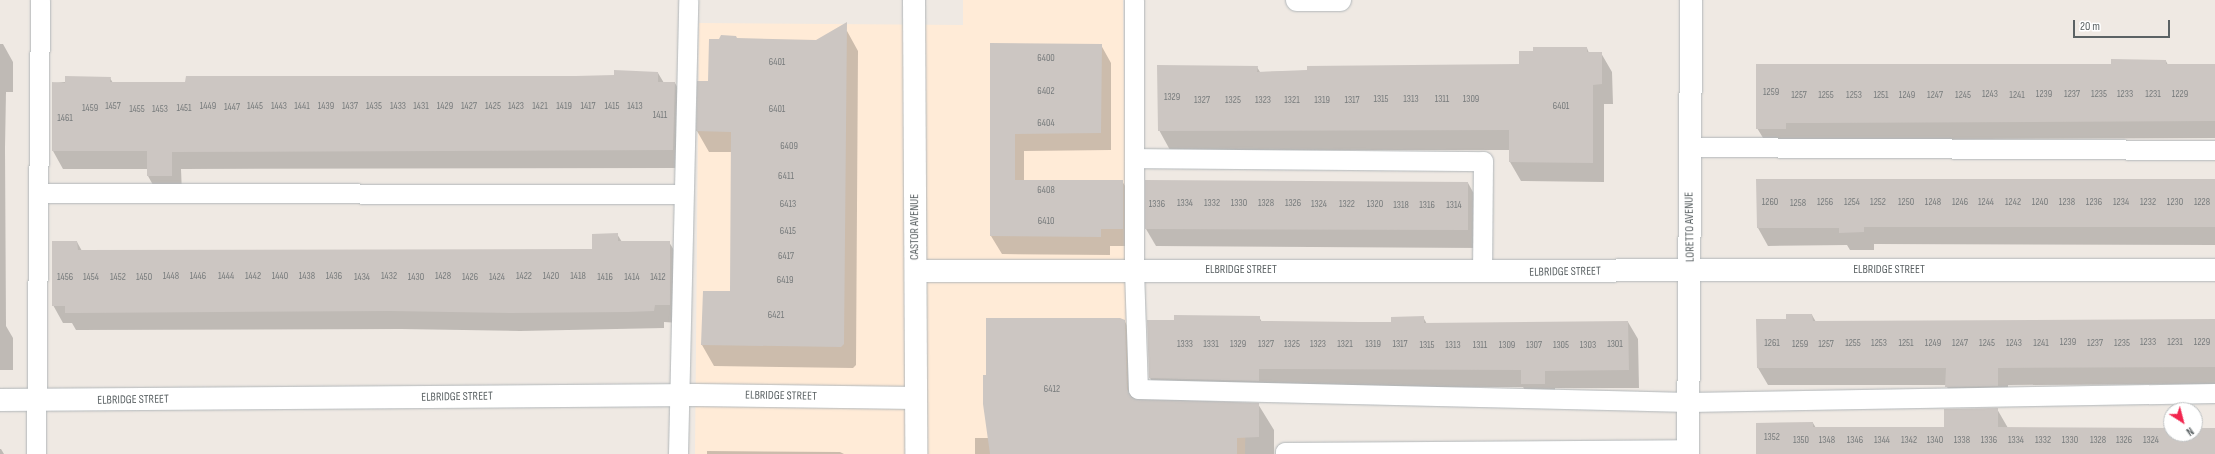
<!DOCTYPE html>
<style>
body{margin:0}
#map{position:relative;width:2215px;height:454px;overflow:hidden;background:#efe9e3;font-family:"Sofia Sans Condensed",sans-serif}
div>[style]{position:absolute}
.commercial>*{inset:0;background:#ffebd7}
.shadow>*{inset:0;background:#0003}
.building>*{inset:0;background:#ccc6c2}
.roads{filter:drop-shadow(0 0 1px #b1b6b9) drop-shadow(0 0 1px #b1b6b9)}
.service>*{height:19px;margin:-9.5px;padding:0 9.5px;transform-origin:9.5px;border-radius:9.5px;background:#fff}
.minor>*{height:22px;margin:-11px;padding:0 11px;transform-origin:11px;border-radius:11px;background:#fff}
.secondary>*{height:22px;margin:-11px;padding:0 11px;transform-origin:11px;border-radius:11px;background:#fff}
span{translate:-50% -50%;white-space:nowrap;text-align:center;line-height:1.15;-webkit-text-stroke:3px #fff;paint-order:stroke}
.number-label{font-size:10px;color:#777b7c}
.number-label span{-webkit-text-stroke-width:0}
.street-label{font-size:12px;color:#5b6264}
.north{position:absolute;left:2163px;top:402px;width:40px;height:40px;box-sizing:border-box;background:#fff;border:1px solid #bdc0c1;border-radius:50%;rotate:144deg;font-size:11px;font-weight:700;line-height:16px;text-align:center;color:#5b6264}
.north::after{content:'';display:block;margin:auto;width:14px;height:18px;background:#f2264f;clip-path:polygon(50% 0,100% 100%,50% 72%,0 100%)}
.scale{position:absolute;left:2073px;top:20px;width:97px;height:18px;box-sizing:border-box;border:2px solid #5b6264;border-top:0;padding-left:5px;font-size:12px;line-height:14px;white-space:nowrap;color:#5b6264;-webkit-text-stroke:3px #fff;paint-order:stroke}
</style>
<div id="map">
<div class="commercial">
<div style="clip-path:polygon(963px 0,1123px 0,1128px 402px,1246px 405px,1245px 454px,695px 454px,699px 23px,963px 25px)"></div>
</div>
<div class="shadow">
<div style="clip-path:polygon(847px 31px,858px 51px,856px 365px,853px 368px,714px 366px,702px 345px,731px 292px,732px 152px,709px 152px,697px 131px,698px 82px,709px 82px,737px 39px,816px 41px)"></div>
<div style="clip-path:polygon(0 44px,3px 44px,13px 62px,13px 92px,6px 92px,5px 148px,6px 326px,13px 338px,13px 370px,0 370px)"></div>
<div style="clip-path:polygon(991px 44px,1101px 45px,1111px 63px,1111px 150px,1024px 151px,1024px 181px,1122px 181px,1133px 199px,1133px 246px,1110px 246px,1110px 255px,1002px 254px,991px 236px)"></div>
<div style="clip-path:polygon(1587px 48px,1589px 53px,1601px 53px,1612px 72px,1613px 104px,1604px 104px,1604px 182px,1521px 181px,1510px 162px,1510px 150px,1170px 150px,1159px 130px,1257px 67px,1260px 72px,1520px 65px)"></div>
<div style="clip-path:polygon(2166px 61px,2168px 65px,2215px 65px,2215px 138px,1796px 140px,1768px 146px,1757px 128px,1757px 65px,2112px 65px)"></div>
<div style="clip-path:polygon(658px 73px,664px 83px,675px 83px,685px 101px,683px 168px,181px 169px,182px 194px,158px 194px,148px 176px,148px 169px,63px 169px,53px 151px,53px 83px,110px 78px,113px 83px,615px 76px)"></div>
<div style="clip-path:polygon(2215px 180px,2215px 245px,1874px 244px,1874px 250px,1850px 250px,1847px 245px,1768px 246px,1758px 228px)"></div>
<div style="clip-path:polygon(1468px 183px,1478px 201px,1478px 248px,1156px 246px,1146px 229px)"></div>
<div style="clip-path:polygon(617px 234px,622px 242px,669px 242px,680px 260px,680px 323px,664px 322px,664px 328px,520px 331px,401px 329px,76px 330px,72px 323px,63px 323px,53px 305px,77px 242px,82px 251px,593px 250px)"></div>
<div style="clip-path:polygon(1812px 315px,1816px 322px,2215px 320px,2215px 384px,2008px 385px,2008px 403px,1956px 404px,1946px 385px,1768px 385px,1758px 368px,1787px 320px)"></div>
<div style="clip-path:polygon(1259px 317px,1262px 322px,1392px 322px,1423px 317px,1427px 324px,1628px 322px,1638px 339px,1639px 388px,1555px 388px,1555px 402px,1532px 402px,1523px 387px,1269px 387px,1160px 396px,1150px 378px,1175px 321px)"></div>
<div style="clip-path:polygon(1124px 320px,1139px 347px,1141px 400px,1258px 404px,1274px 430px,1274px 454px,975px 454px,975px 438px,989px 438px)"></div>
<div style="clip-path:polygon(1997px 409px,2008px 428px,2171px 429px,2171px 434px,2195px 434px,2195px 429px,2215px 429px,2215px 454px,1757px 454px,1813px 423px,1816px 428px,1945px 428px)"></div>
<div style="clip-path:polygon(0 449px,1px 449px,4px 454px,0 454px)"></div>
<div style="clip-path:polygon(707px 451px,840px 452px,844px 454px,707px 454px)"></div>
</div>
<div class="building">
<div style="clip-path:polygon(847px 22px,844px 344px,841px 347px,701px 345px,703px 291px,730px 291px,731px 132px,696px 131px,697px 81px,708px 81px,709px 39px,719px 39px,721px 35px,736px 36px,737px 38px,816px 40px)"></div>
<div style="clip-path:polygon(990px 43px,1102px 44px,1101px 133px,1015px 134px,1015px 180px,1123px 180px,1123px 229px,1101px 229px,1101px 237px,990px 236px)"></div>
<div style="clip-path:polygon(1533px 47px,1587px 47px,1587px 52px,1602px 52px,1602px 84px,1593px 85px,1593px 163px,1509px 162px,1509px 130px,1158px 131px,1157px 65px,1258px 66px,1257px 72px,1307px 70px,1307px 66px,1519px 64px,1519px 51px,1533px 51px)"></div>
<div style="clip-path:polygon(2111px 59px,2166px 60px,2166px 64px,2215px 64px,2215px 121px,1813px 123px,1786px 123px,1786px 129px,1756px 129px,1756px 64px,2111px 64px)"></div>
<div style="clip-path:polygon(614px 70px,658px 72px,658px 82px,675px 82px,673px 150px,172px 152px,172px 176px,147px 176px,147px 151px,52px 151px,52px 82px,65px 83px,65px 76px,111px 77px,110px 82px,185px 82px,186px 76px,576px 76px,614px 75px)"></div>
<div style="clip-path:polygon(1756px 179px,2215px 179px,2215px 227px,1864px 227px,1864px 232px,1839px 233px,1839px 228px,1757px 228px)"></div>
<div style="clip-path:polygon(1145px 180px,1468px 182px,1468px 230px,1145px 229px)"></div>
<div style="clip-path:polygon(618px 233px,618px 241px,670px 241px,670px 305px,655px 305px,654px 311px,628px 312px,510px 313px,390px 311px,77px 313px,65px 313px,65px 306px,52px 306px,52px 241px,77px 241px,78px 250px,592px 249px,592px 234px)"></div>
<div style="clip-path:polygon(1786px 314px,1812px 314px,1813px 321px,2215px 319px,2215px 367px,1998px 368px,1998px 386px,1945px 387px,1946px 368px,1757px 368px,1756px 319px,1786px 319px)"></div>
<div style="clip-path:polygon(1174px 315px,1260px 316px,1260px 321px,1359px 322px,1391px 322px,1391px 317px,1424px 316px,1424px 323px,1628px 321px,1629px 370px,1545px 371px,1545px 384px,1521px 384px,1521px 370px,1259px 369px,1259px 381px,1149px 378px,1147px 320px,1174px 320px)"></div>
<div style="clip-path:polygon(986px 318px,1120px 318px,1125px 320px,1127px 389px,1132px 398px,1259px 403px,1259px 437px,1237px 438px,1237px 454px,990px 454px,983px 404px,983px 375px,986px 375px)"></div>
<div style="clip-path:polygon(1998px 408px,1998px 427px,2171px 428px,2171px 434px,2195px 434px,2195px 428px,2215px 428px,2215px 454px,1756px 454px,1756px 423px,1813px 422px,1813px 427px,1944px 427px,1944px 409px)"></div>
</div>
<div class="roads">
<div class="service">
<div style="left:1134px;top:0;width:270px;rotate:90deg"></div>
<div style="left:1134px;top:270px;width:119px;rotate:88.1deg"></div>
<div style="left:1138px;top:389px;width:551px;rotate:1.35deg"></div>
<div style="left:1689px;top:402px;width:526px;rotate:-0.98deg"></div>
<div style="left:1689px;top:147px;width:526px;rotate:0.33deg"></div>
<div style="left:1134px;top:158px;width:349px;rotate:0.5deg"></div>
<div style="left:1483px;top:161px;width:111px;rotate:90.5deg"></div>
<div style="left:38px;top:193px;width:644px;rotate:0.09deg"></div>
<div style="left:36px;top:454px;width:454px;rotate:-89.5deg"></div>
<div style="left:678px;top:454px;width:454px;rotate:-88.7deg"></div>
<div style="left:1285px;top:454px;width:2px;rotate:-90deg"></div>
<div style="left:1285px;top:452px;width:403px;rotate:-0.4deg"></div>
</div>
<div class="minor">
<div style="left:916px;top:271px;width:1299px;rotate:-0.04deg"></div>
<div style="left:0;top:400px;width:696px;rotate:-0.41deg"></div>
<div style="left:696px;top:395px;width:219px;rotate:0.8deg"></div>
<div style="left:1688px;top:454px;width:454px;rotate:-89.6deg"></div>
</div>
<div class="secondary">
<div style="left:914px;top:0;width:454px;rotate:89.7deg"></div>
<div style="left:1297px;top:0;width:43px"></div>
</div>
</div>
<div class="number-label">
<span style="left:1046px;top:59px">6400</span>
<span style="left:777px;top:63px">6401</span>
<span style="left:1046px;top:92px">6402</span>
<span style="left:1771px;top:93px">1259</span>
<span style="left:1990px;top:95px">1243</span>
<span style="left:2044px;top:95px">1239</span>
<span style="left:2072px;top:95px">1237</span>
<span style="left:2099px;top:95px">1235</span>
<span style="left:2125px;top:95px">1233</span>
<span style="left:2153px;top:95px">1231</span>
<span style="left:2180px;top:95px">1229</span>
<span style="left:1799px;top:96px">1257</span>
<span style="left:1826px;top:96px">1255</span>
<span style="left:1854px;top:96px">1253</span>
<span style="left:1881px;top:96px">1251</span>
<span style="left:1907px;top:96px">1249</span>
<span style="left:1935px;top:96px">1247</span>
<span style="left:1963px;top:96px">1245</span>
<span style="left:2017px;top:96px">1241</span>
<span style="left:1172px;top:98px">1329</span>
<span style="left:1381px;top:100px">1315</span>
<span style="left:1411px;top:100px">1313</span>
<span style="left:1442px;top:100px">1311</span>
<span style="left:1471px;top:100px">1309</span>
<span style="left:1202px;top:101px">1327</span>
<span style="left:1233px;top:101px">1325</span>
<span style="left:1263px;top:101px">1323</span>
<span style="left:1292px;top:101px">1321</span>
<span style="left:1322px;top:101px">1319</span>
<span style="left:1352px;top:101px">1317</span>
<span style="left:113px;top:107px">1457</span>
<span style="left:208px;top:107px">1449</span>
<span style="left:255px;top:107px">1445</span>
<span style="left:279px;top:107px">1443</span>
<span style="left:302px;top:107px">1441</span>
<span style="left:326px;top:107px">1439</span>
<span style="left:350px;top:107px">1437</span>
<span style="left:374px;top:107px">1435</span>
<span style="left:398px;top:107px">1433</span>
<span style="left:421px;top:107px">1431</span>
<span style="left:445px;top:107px">1429</span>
<span style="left:469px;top:107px">1427</span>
<span style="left:493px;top:107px">1425</span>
<span style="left:516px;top:107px">1423</span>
<span style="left:540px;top:107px">1421</span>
<span style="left:564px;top:107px">1419</span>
<span style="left:588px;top:107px">1417</span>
<span style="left:612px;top:107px">1415</span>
<span style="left:635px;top:107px">1413</span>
<span style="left:1561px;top:107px">6401</span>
<span style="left:232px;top:108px">1447</span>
<span style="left:90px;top:109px">1459</span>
<span style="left:184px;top:109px">1451</span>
<span style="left:137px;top:110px">1455</span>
<span style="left:160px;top:110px">1453</span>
<span style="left:777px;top:110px">6401</span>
<span style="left:660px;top:116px">1411</span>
<span style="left:65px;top:119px">1461</span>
<span style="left:1046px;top:124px">6404</span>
<span style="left:789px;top:147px">6409</span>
<span style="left:786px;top:177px">6411</span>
<span style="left:1046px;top:191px">6408</span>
<span style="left:1770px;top:203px">1260</span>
<span style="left:1825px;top:203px">1256</span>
<span style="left:1852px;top:203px">1254</span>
<span style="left:1878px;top:203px">1252</span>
<span style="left:1906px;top:203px">1250</span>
<span style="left:1933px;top:203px">1248</span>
<span style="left:1960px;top:203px">1246</span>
<span style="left:1986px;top:203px">1244</span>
<span style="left:2013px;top:203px">1242</span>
<span style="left:2040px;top:203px">1240</span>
<span style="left:2067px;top:203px">1238</span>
<span style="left:2094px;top:203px">1236</span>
<span style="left:2121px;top:203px">1234</span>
<span style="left:2148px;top:203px">1232</span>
<span style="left:2175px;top:203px">1230</span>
<span style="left:2202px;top:203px">1228</span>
<span style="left:1185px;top:204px">1334</span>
<span style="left:1212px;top:204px">1332</span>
<span style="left:1239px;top:204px">1330</span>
<span style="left:1266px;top:204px">1328</span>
<span style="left:1293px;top:204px">1326</span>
<span style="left:1798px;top:204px">1258</span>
<span style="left:788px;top:205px">6413</span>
<span style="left:1157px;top:205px">1336</span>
<span style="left:1319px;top:205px">1324</span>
<span style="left:1347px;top:205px">1322</span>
<span style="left:1375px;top:205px">1320</span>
<span style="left:1401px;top:206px">1318</span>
<span style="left:1427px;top:206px">1316</span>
<span style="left:1454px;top:206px">1314</span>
<span style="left:1046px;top:222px">6410</span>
<span style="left:788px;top:232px">6415</span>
<span style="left:786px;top:257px">6417</span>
<span style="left:171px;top:277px">1448</span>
<span style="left:198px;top:277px">1446</span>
<span style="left:226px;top:277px">1444</span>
<span style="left:253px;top:277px">1442</span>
<span style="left:280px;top:277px">1440</span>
<span style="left:307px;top:277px">1438</span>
<span style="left:334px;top:277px">1436</span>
<span style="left:389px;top:277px">1432</span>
<span style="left:443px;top:277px">1428</span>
<span style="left:524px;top:277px">1422</span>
<span style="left:551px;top:277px">1420</span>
<span style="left:578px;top:277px">1418</span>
<span style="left:65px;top:278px">1456</span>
<span style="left:91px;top:278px">1454</span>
<span style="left:118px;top:278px">1452</span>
<span style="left:144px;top:278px">1450</span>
<span style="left:362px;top:278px">1434</span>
<span style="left:416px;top:278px">1430</span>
<span style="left:470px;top:278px">1426</span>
<span style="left:497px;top:278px">1424</span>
<span style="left:605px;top:278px">1416</span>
<span style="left:632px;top:278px">1414</span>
<span style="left:658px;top:278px">1412</span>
<span style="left:785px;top:281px">6419</span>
<span style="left:776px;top:316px">6421</span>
<span style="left:2068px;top:343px">1239</span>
<span style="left:2148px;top:343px">1233</span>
<span style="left:2175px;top:343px">1231</span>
<span style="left:2202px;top:343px">1229</span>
<span style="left:1772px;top:344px">1261</span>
<span style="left:1853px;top:344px">1255</span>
<span style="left:1879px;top:344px">1253</span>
<span style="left:1906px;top:344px">1251</span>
<span style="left:1933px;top:344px">1249</span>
<span style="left:1960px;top:344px">1247</span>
<span style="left:1987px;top:344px">1245</span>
<span style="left:2014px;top:344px">1243</span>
<span style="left:2041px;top:344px">1241</span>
<span style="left:2095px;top:344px">1237</span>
<span style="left:2122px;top:344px">1235</span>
<span style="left:1185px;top:345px">1333</span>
<span style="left:1211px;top:345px">1331</span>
<span style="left:1238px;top:345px">1329</span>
<span style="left:1266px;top:345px">1327</span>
<span style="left:1292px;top:345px">1325</span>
<span style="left:1318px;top:345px">1323</span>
<span style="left:1345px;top:345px">1321</span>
<span style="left:1373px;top:345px">1319</span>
<span style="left:1400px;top:345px">1317</span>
<span style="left:1615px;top:345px">1301</span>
<span style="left:1800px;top:345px">1259</span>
<span style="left:1826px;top:345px">1257</span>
<span style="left:1427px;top:346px">1315</span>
<span style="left:1453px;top:346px">1313</span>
<span style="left:1480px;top:346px">1311</span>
<span style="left:1507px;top:346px">1309</span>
<span style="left:1534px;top:346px">1307</span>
<span style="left:1561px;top:346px">1305</span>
<span style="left:1588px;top:346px">1303</span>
<span style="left:1052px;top:390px">6412</span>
<span style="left:1772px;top:438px">1352</span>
<span style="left:1801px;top:441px">1350</span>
<span style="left:1827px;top:441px">1348</span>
<span style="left:1855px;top:441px">1346</span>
<span style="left:1882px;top:441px">1344</span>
<span style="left:1909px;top:441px">1342</span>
<span style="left:1935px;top:441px">1340</span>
<span style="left:1962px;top:441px">1338</span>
<span style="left:1989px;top:441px">1336</span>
<span style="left:2016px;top:441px">1334</span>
<span style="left:2043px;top:441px">1332</span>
<span style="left:2070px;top:441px">1330</span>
<span style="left:2098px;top:441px">1328</span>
<span style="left:2124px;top:441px">1326</span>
<span style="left:2151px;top:441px">1324</span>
</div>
<div class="street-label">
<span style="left:915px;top:227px;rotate:-90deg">CASTOR AVENUE</span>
<span style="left:1690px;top:227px;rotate:-91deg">LORETTO AVENUE</span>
<span style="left:1241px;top:270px">ELBRIDGE STREET</span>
<span style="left:1889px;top:270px">ELBRIDGE STREET</span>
<span style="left:1565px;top:272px;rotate:-1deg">ELBRIDGE STREET</span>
<span style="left:781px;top:396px;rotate:1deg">ELBRIDGE STREET</span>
<span style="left:457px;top:397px;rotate:-1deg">ELBRIDGE STREET</span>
<span style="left:133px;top:400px;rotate:-1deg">ELBRIDGE STREET</span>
</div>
<div class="north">N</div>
<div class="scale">20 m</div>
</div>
